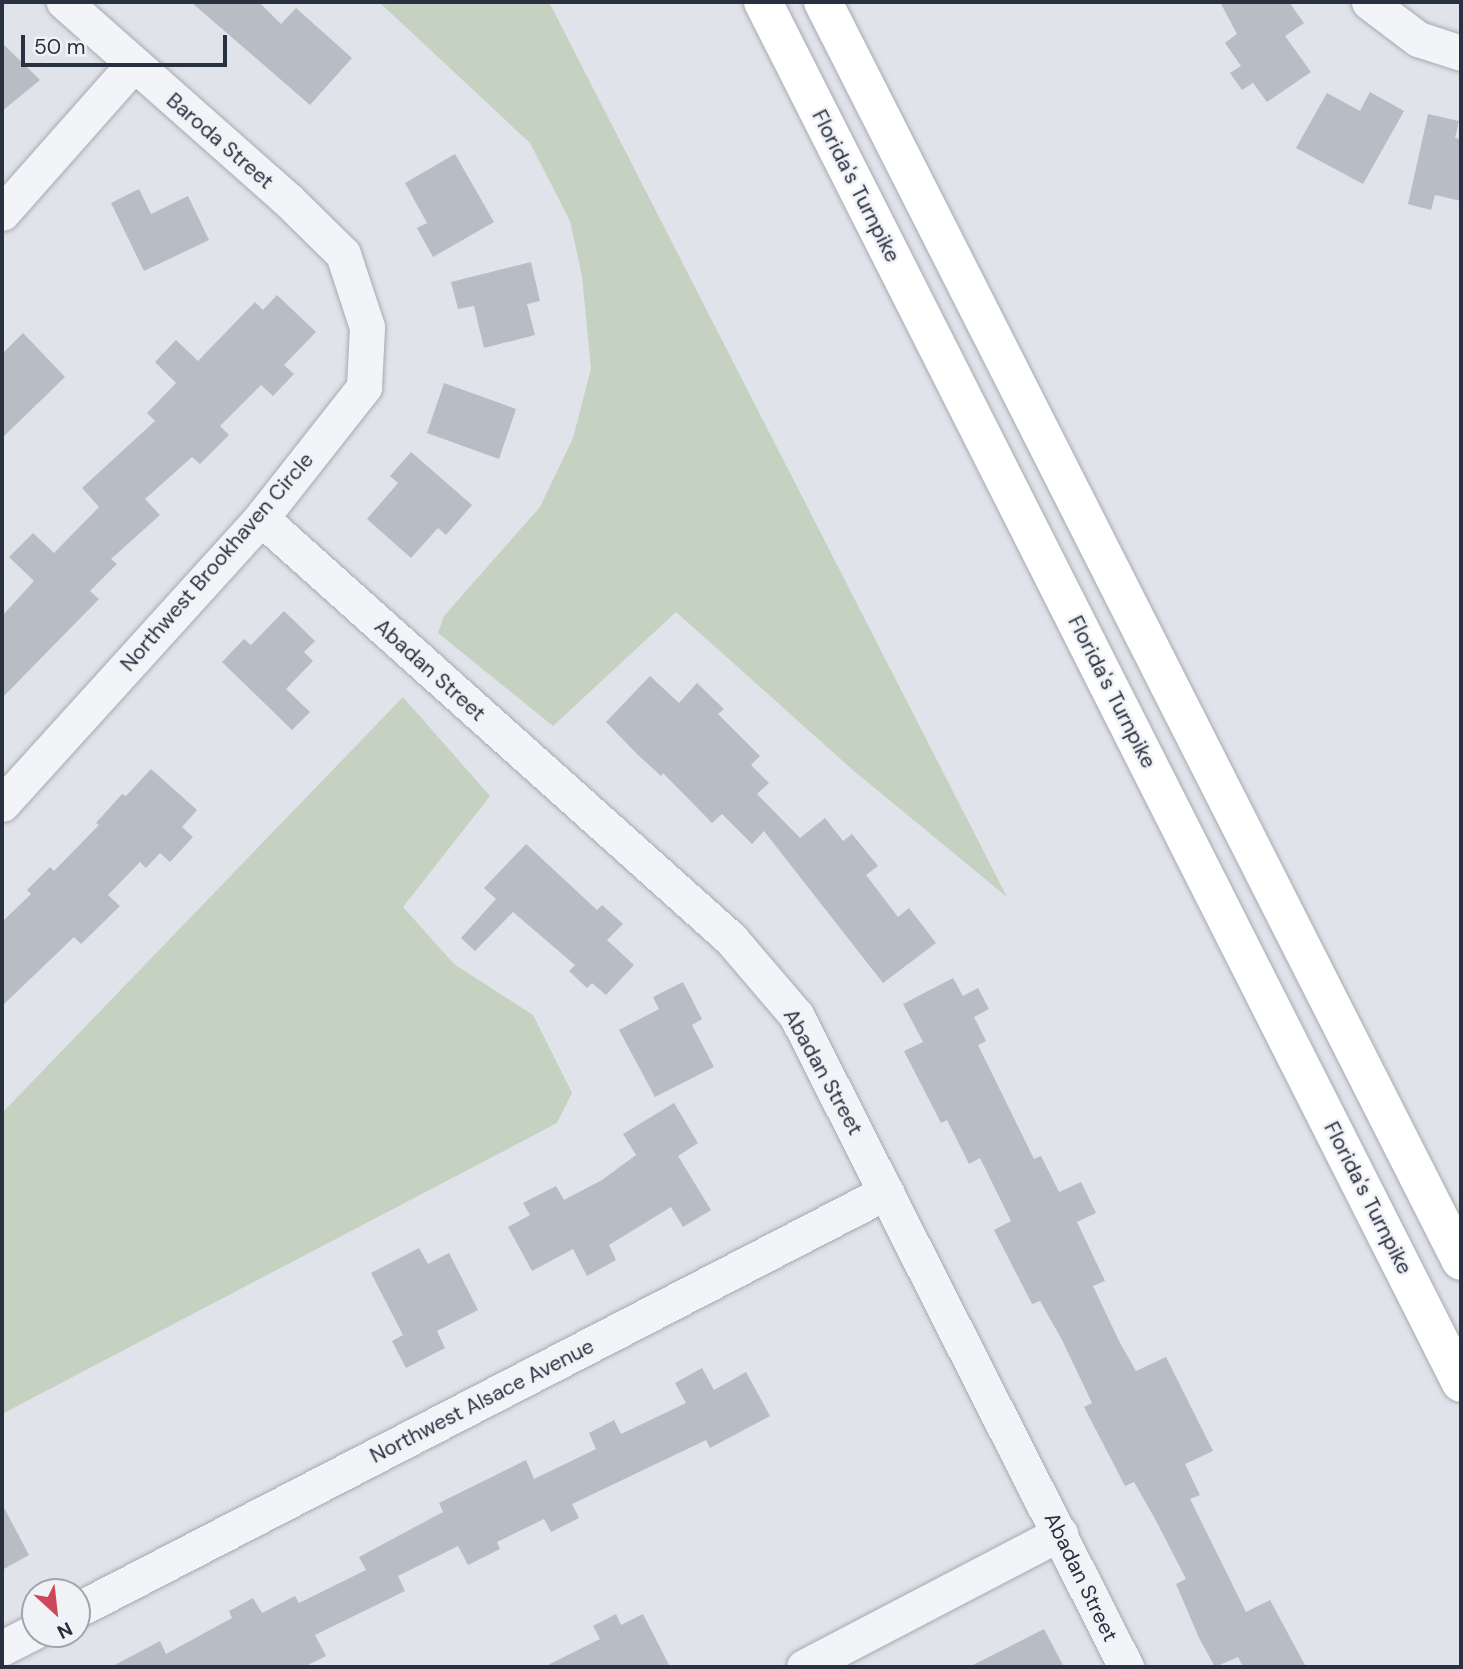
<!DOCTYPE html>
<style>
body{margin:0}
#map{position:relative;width:1463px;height:1669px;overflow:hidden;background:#e0e3e9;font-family:"DM Sans",sans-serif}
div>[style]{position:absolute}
.green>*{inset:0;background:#c5d2c1}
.building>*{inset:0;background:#b7bcc5}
.roads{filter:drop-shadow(0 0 2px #a5aab3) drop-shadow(0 0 2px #a5aab3)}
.minor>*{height:35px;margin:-17.5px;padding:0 17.5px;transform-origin:17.5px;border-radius:17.5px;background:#f3f4f7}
.highway>*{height:38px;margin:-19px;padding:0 19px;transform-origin:19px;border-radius:19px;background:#fff}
span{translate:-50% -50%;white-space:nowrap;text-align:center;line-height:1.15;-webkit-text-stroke:5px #f0f2f6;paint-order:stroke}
.street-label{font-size:21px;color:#293140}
.frame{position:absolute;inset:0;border:4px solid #293140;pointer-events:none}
.north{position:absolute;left:21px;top:1578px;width:70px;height:70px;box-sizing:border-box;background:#f0f2f6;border:2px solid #a0a5ad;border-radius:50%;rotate:153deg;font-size:19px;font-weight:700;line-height:28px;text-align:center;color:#293140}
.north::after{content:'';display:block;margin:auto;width:24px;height:32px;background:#cb4859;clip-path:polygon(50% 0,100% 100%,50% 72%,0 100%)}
.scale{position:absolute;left:21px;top:35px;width:206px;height:32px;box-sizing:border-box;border:4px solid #293140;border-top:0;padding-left:9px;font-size:21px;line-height:24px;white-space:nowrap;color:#293140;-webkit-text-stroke:5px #f0f2f6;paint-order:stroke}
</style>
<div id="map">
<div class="green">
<div style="clip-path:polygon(379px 2px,549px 2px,1007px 897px,854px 771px,676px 612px,553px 726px,438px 633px,444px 616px,540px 507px,573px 438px,591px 369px,582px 276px,570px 221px,530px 143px)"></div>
<div style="clip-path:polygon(403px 697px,490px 796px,403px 907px,454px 964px,533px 1015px,572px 1093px,557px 1123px,2px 1414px,2px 1113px)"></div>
</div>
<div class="building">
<div style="clip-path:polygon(191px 2px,259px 2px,281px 24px,296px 8px,352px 58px,310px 105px)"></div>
<div style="clip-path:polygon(1220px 2px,1289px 2px,1304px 23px,1285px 36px,1311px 72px,1267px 102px,1253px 83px,1242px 90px,1230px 73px,1241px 66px,1225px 43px,1237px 34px)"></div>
<div style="clip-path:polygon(2px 43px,40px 80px,2px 111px)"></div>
<div style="clip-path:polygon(1370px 92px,1404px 111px,1363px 184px,1296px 148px,1327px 93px,1360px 111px)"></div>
<div style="clip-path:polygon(1428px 114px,1459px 121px,1455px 138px,1461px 139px,1461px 201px,1435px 195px,1431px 210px,1408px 204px)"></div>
<div style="clip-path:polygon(455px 154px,494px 222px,433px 257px,417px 228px,427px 223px,405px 183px)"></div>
<div style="clip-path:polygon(139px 189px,151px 214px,188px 196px,209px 240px,144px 271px,111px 203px)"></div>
<div style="clip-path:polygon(531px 262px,540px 301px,527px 304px,535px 335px,484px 348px,474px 306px,458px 309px,451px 282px)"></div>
<div style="clip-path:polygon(277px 295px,316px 332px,284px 365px,294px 374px,273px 396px,261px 385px,220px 426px,229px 435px,200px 464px,192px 457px,145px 499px,160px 515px,111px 559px,117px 564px,90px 591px,99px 599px,2px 698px,2px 616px,34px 581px,9px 557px,33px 533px,54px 553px,99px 507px,82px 488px,155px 421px,147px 413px,176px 383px,155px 362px,176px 340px,198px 361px,255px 302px,263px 310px)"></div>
<div style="clip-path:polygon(23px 333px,65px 377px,2px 438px,2px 354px)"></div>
<div style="clip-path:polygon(444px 383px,516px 409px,499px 459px,427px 433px)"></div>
<div style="clip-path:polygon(411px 452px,472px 505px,446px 535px,438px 528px,411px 558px,367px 519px,398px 483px,390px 476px)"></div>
<div style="clip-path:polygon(284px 611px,315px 641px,304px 652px,313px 661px,286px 689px,310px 712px,292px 730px,222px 662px,244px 639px,251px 645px)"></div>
<div style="clip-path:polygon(650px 676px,679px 703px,697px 683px,724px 709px,718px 714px,760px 756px,751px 765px,769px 783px,757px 794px,800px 838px,825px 818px,843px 841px,852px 834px,878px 866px,866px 875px,898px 917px,909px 908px,936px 943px,883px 983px,764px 831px,752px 844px,722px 814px,712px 823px,663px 773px,661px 776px,637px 754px,606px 722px)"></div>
<div style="clip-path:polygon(151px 769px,197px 810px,182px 827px,193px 837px,170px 862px,160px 853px,146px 868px,140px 862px,108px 895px,120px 906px,81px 944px,74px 937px,2px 1006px,2px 922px,31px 894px,27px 890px,50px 867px,54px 871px,99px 825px,96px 823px,122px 794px,126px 796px)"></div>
<div style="clip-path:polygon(526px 844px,597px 910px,602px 905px,623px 924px,607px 940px,634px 965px,606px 995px,592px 983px,587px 988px,569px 971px,575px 965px,513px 912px,475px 951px,461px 938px,496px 899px,484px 888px)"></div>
<div style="clip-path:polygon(953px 978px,963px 996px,978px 988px,989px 1009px,974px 1017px,986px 1041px,978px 1045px,1034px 1159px,1041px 1156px,1059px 1192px,1081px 1182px,1096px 1213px,1077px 1222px,1105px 1281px,1093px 1286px,1120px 1343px,1136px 1371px,1166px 1357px,1213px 1451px,1185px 1464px,1200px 1495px,1190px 1499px,1246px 1612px,1270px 1600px,1306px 1667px,1243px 1667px,1238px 1657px,1215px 1667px,1199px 1638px,1176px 1584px,1186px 1579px,1154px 1517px,1134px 1482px,1125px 1486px,1084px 1407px,1092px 1403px,1062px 1340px,1040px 1301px,1032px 1304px,994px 1230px,1011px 1221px,980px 1158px,969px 1164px,947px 1120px,941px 1123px,904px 1051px,923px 1042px,903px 1004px)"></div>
<div style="clip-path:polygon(683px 982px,702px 1019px,692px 1025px,714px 1067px,655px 1097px,619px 1030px,659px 1009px,653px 997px)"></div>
<div style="clip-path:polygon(674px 1103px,698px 1143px,678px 1156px,711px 1210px,683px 1227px,671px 1207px,609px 1245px,616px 1260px,587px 1276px,573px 1249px,532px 1271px,508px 1227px,530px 1215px,523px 1203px,556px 1186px,564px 1200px,602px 1180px,636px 1155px,623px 1134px)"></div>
<div style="clip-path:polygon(419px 1248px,428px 1264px,449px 1253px,478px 1310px,437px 1331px,445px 1348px,406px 1368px,392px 1341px,403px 1335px,371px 1273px)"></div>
<div style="clip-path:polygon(702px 1368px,714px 1390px,746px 1372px,770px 1416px,710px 1448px,706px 1440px,572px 1504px,579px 1518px,551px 1532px,544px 1519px,497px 1542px,500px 1549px,468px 1565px,458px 1546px,398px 1576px,405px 1591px,315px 1635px,326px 1656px,304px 1667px,111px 1667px,160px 1641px,166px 1654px,232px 1618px,229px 1611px,253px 1598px,262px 1613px,295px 1596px,299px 1603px,366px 1570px,359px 1557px,443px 1512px,439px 1503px,526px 1460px,534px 1479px,596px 1449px,589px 1433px,614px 1420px,621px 1434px,686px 1403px,675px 1383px)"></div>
<div style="clip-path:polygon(2px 1504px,29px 1555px,2px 1570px)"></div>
<div style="clip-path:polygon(616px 1614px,621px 1625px,643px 1614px,670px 1667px,544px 1667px,600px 1639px,593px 1626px)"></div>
<div style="clip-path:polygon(1044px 1629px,1064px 1667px,969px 1667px)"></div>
</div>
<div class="roads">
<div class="minor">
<div style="left:1369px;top:2px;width:61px;rotate:37.1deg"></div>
<div style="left:1418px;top:39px;width:45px;rotate:18deg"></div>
<div style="left:2px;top:213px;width:198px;rotate:-48.5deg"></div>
<div style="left:261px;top:518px;width:631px;rotate:41.85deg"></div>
<div style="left:731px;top:939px;width:100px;rotate:49.5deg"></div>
<div style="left:796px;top:1015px;width:731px;rotate:63.15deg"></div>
<div style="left:2px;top:804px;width:386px;rotate:-47.8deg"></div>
<div style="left:261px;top:518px;width:167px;rotate:-51.8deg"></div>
<div style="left:364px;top:387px;width:60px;rotate:-87.1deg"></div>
<div style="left:367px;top:327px;width:77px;rotate:-108.2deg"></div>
<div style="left:343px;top:254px;width:78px;rotate:-135.5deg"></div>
<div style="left:287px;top:199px;width:298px;rotate:-138.5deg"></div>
<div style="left:77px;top:1610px;width:911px;rotate:-27.32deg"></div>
<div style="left:2px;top:1648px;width:37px;rotate:-27deg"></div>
<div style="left:804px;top:1667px;width:289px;rotate:-27.6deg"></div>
</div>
<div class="highway">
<div style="left:763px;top:2px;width:1547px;rotate:63.19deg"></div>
<div style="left:823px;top:2px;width:1411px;rotate:63.13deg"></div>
</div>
</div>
<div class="street-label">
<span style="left:220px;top:141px;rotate:41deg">Baroda Street</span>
<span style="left:856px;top:186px;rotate:63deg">Florida's Turnpike</span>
<span style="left:217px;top:562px;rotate:-49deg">Northwest Brookhaven Circle</span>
<span style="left:430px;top:670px;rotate:42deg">Abadan Street</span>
<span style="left:1112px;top:692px;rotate:63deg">Florida's Turnpike</span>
<span style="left:823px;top:1072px;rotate:61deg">Abadan Street</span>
<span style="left:1368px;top:1198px;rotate:63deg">Florida's Turnpike</span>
<span style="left:482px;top:1401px;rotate:-27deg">Northwest Alsace Avenue</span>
<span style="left:1081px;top:1577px;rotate:64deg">Abadan Street</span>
</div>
<div class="frame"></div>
<div class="north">N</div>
<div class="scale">50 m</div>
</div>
